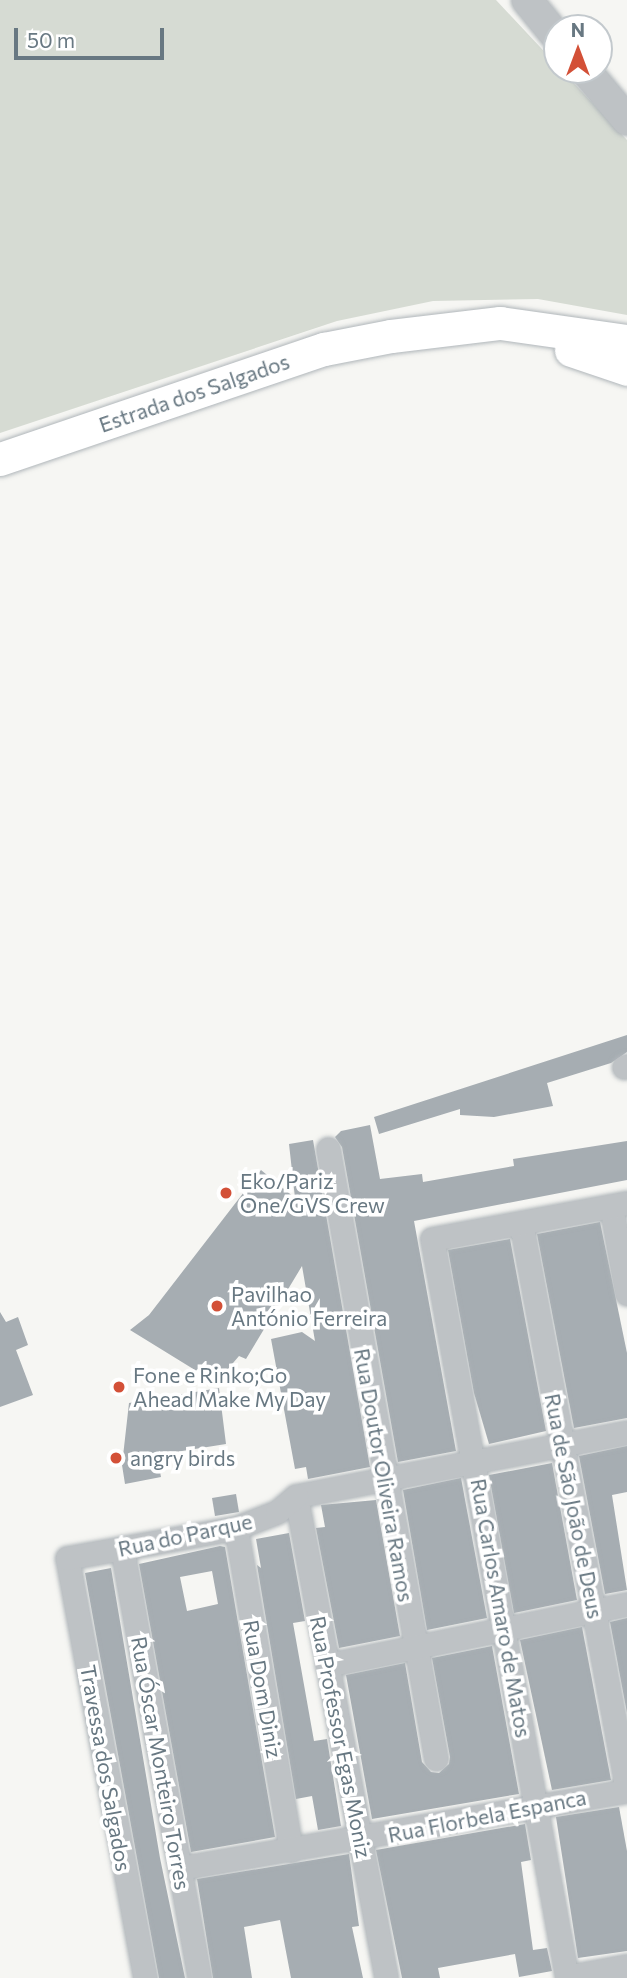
<!DOCTYPE html>
<meta charset="utf-8">
<style>
body{margin:0}
#map{position:relative;width:627px;height:1978px;overflow:hidden;background:#f6f6f3;font-family:Commissioner,sans-serif}
div>[style]{position:absolute}
.green>*{inset:0;background:#d6dbd3}
.building>*{inset:0;background:#a6adb2}
.roads{filter:drop-shadow(0 0 2px #b0b6ba) drop-shadow(0 0 2px #b0b6ba)}
.minor>*{height:23px;margin:-11.5px;padding:0 11.5px;transform-origin:11.5px;border-radius:11.5px;background:#bec2c5}
.tertiary>*{height:30px;margin:-15px;padding:0 15px;transform-origin:15px;border-radius:15px;background:#bec2c5}
.secondary>*{height:33px;margin:-16.5px;padding:0 16.5px;transform-origin:16.5px;border-radius:16.5px;background:#fff}
.dots>*{width:19px;height:19px;translate:-50% -50%;box-sizing:border-box;border:4px solid #fff;border-radius:50%}
span{translate:-50% -50%;white-space:nowrap;text-align:center;line-height:1.15;-webkit-text-stroke:7px #fff;paint-order:stroke}
.street-label{font-size:21px;color:#687882}
.poi-label{font-size:21px;color:#687882}
.left{translate:0 -50%;text-align:left}
.north{position:absolute;left:543px;top:14px;width:70px;height:70px;box-sizing:border-box;background:#fff;border:2px solid #c3c9cd;border-radius:50%;rotate:0deg;font-size:19px;font-weight:700;line-height:28px;text-align:center;color:#687882}
.north::after{content:'';display:block;margin:auto;width:24px;height:32px;background:#d35037;clip-path:polygon(50% 0,100% 100%,50% 72%,0 100%)}
.scale{position:absolute;left:14px;top:28px;width:150px;height:32px;box-sizing:border-box;border:4px solid #687882;border-top:0;padding-left:9px;font-size:21px;line-height:24px;white-space:nowrap;color:#687882;-webkit-text-stroke:5px #fff;paint-order:stroke}
</style>
<div id="map">
<div class="green">
<div style="clip-path:polygon(0 0,496px 0,627px 140px,627px 315px,538px 299px,433px 301px,337px 321px,0 433px)"></div>
</div>
<div class="building">
<div style="clip-path:polygon(627px 1035px,627px 1052px,611px 1063px,547px 1083px,553px 1106px,494px 1117px,460px 1115px,460px 1109px,379px 1134px,374px 1117px)"></div>
<div style="clip-path:polygon(370px 1125px,380px 1179px,422px 1174px,423px 1182px,514px 1166px,513px 1159px,627px 1141px,627px 1180px,414px 1221px,456px 1451px,398px 1462px,342px 1147px,335px 1137px,341px 1131px)"></div>
<div style="clip-path:polygon(313px 1140px,370px 1467px,308px 1479px,306px 1467px,295px 1469px,271px 1339px,302px 1332px,315px 1341px,302px 1266px,246px 1359px,239px 1356px,216px 1383px,130px 1330px,149px 1315px,261px 1170px,295px 1198px,289px 1144px)"></div>
<div style="clip-path:polygon(600px 1222px,627px 1353px,627px 1418px,574px 1428px,537px 1234px)"></div>
<div style="clip-path:polygon(510px 1239px,546px 1431px,489px 1444px,474px 1393px,448px 1250px)"></div>
<div style="clip-path:polygon(0 1312px,6px 1322px,18px 1317px,28px 1345px,16px 1350px,33px 1395px,0 1407px)"></div>
<div style="clip-path:polygon(219px 1388px,226px 1444px,157px 1455px,161px 1477px,125px 1484px,122px 1465px,129px 1403px)"></div>
<div style="clip-path:polygon(627px 1446px,627px 1492px,612px 1495px,627px 1590px,605px 1594px,579px 1456px)"></div>
<div style="clip-path:polygon(552px 1463px,577px 1600px,514px 1613px,489px 1475px)"></div>
<div style="clip-path:polygon(461px 1478px,487px 1618px,427px 1630px,403px 1490px)"></div>
<div style="clip-path:polygon(236px 1494px,239px 1512px,215px 1516px,212px 1498px)"></div>
<div style="clip-path:polygon(376px 1500px,400px 1636px,339px 1648px,316px 1528px,325px 1527px,321px 1505px)"></div>
<div style="clip-path:polygon(289px 1533px,305px 1621px,293px 1623px,314px 1741px,327px 1739px,341px 1826px,318px 1830px,312px 1796px,296px 1799px,257px 1565px,261px 1568px,256px 1539px)"></div>
<div style="clip-path:polygon(evenodd,220px 1546px,225px 1547px,275px 1837px,191px 1852px,139px 1564px,220px 1546px,212px 1571px,218px 1604px,187px 1611px,180px 1577px,212px 1571px)"></div>
<div style="clip-path:polygon(111px 1568px,160px 1858px,185px 1978px,159px 1978px,95px 1629px,85px 1573px)"></div>
<div style="clip-path:polygon(627px 1618px,627px 1713px,610px 1622px)"></div>
<div style="clip-path:polygon(582px 1627px,611px 1780px,552px 1790px,520px 1640px)"></div>
<div style="clip-path:polygon(492px 1646px,519px 1794px,372px 1819px,346px 1675px,405px 1663px,422px 1762px,431px 1772px,439px 1773px,449px 1764px,450px 1757px,432px 1658px)"></div>
<div style="clip-path:polygon(619px 1807px,627px 1851px,627px 1951px,578px 1958px,556px 1817px)"></div>
<div style="clip-path:polygon(525px 1824px,531px 1860px,521px 1862px,533px 1950px,547px 1948px,552px 1971px,519px 1977px,515px 1954px,438px 1968px,440px 1978px,402px 1978px,376px 1850px)"></div>
<div style="clip-path:polygon(349px 1854px,359px 1926px,352px 1927px,363px 1978px,291px 1978px,280px 1920px,244px 1927px,252px 1978px,213px 1978px,197px 1879px)"></div>
</div>
<div class="roads">
<div class="minor">
<div style="left:624px;top:1067px;width:3px;rotate:-18deg"></div>
<div style="left:328px;top:1149px;width:619px;rotate:79.96deg"></div>
<div style="left:611px;top:1206px;width:89px;rotate:79.7deg"></div>
<div style="left:521px;top:1223px;width:576px;rotate:79.39deg"></div>
<div style="left:296px;top:1496px;width:490px;rotate:79.4deg"></div>
<div style="left:296px;top:1496px;width:337px;rotate:-10.9deg"></div>
<div style="left:236px;top:1528px;width:327px;rotate:80.3deg"></div>
<div style="left:122px;top:1548px;width:437px;rotate:79.8deg"></div>
<div style="left:327px;top:1665px;width:306px;rotate:-11.5deg"></div>
<div style="left:180px;top:1868px;width:454px;rotate:-9.8deg"></div>
<div style="left:567px;top:1977px;width:61px;rotate:-10.4deg"></div>
<div style="left:145px;top:1978px;width:427px;rotate:-100.5deg"></div>
<div style="left:67px;top:1558px;width:172px;rotate:-10.1deg"></div>
<div style="left:236px;top:1528px;width:44px;rotate:-21.3deg"></div>
<div style="left:277px;top:1512px;width:25px;rotate:-40deg"></div>
<div style="left:567px;top:1978px;width:751px;rotate:-100.35deg"></div>
<div style="left:432px;top:1239px;width:198px;rotate:-10.5deg"></div>
</div>
<div class="tertiary">
<div style="left:527px;top:0;width:48px;rotate:51deg"></div>
<div style="left:585px;top:70px;width:65px;rotate:50deg"></div>
</div>
<div class="secondary">
<div style="left:571px;top:350px;width:59px;rotate:18.7deg"></div>
<div style="left:0;top:459px;width:342px;rotate:-18.8deg"></div>
<div style="left:324px;top:349px;width:68px;rotate:-11deg"></div>
<div style="left:391px;top:336px;width:110px;rotate:-6.8deg"></div>
<div style="left:500px;top:323px;width:128px;rotate:8.1deg"></div>
</div>
</div>
<div class="dots">
<div style="left:226px;top:1193px;background:#d35037"></div>
<div style="left:217px;top:1306px;background:#d35037"></div>
<div style="left:119px;top:1387px;background:#d35037"></div>
<div style="left:116px;top:1458px;background:#d35037"></div>
</div>
<div class="street-label">
<span style="left:194px;top:393px;rotate:-19deg">Estrada dos Salgados</span>
<span style="left:384px;top:1475px;rotate:80deg">Rua Doutor Oliveira Ramos</span>
<span style="left:574px;top:1506px;rotate:79deg">Rua de São João de Deus</span>
<span style="left:185px;top:1535px;rotate:-12deg">Rua do Parque</span>
<span style="left:501px;top:1608px;rotate:80deg">Rua Carlos Amaro de Matos</span>
<span style="left:263px;top:1689px;rotate:80deg">Rua Dom Diniz</span>
<span style="left:341px;top:1737px;rotate:79deg">Rua Professor Egas Moniz</span>
<span style="left:161px;top:1763px;rotate:80deg">Rua Óscar Monteiro Torres</span>
<span style="left:106px;top:1768px;rotate:80deg">Travessa dos Salgados</span>
<span style="left:487px;top:1816px;rotate:-11deg">Rua Florbela Espanca</span>
</div>
<div class="poi-label">
<span class="left" style="left:240px;top:1193px">Eko/Pariz<br>One/GVS Crew</span>
<span class="left" style="left:231px;top:1306px">Pavilhao<br>António Ferreira</span>
<span class="left" style="left:133px;top:1387px">Fone e Rinko;Go<br>Ahead Make My Day</span>
<span class="left" style="left:130px;top:1458px">angry birds</span>
</div>
<div class="north">N</div>
<div class="scale">50 m</div>
</div>
